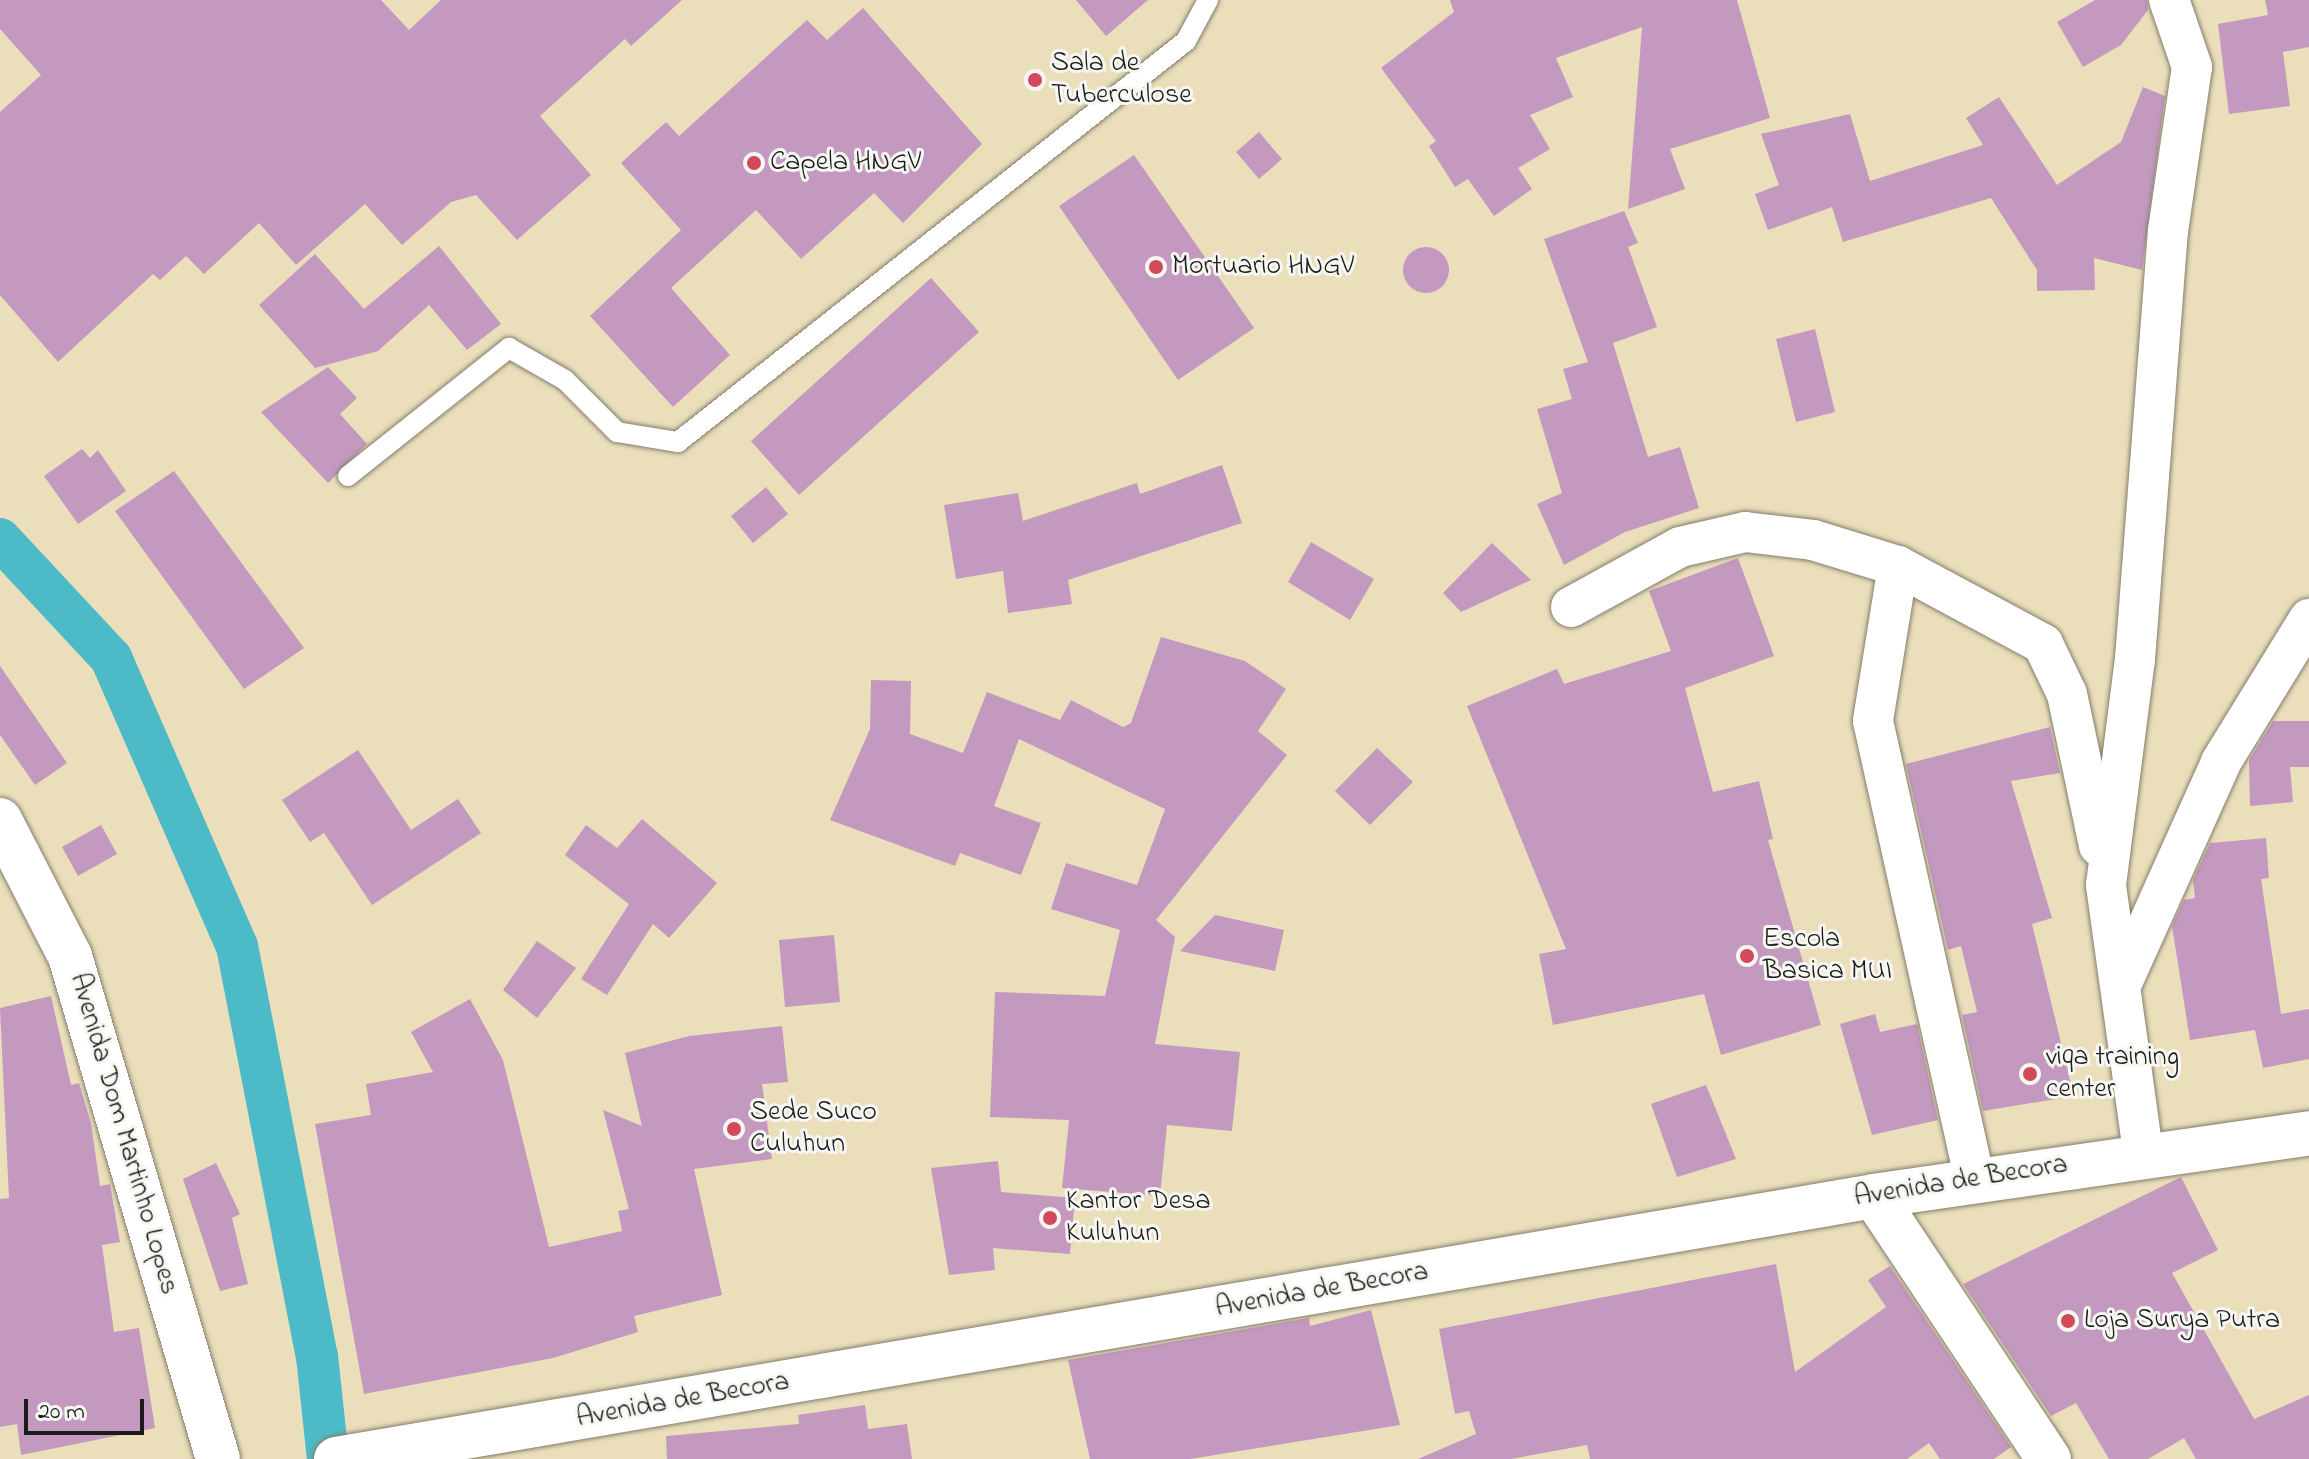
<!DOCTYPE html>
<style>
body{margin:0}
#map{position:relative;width:2309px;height:1459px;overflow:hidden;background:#eadebb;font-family:"Indie Flower",sans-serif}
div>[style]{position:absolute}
.canal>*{height:42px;margin:-21px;padding:0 21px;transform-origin:21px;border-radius:21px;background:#4dbac8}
.building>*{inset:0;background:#c399bf}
.round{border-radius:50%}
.roads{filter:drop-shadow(0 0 2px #837d6c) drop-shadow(0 0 2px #837d6c)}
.service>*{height:20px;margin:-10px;padding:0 10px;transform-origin:10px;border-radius:10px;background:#fff}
.minor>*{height:40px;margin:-20px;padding:0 20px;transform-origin:20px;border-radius:20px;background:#fff}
.tertiary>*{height:44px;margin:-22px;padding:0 22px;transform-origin:22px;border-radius:22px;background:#fff}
.secondary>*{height:44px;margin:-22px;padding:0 22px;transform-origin:22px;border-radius:22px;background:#fff}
.primary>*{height:44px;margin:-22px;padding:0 22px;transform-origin:22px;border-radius:22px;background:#fff}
.dots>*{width:22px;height:22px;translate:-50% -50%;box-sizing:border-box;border:4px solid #f6f6f2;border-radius:50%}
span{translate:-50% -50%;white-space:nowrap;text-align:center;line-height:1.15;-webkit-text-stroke:6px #f6f6f2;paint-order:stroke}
.poi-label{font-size:28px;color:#1c1c1c}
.left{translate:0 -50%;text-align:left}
.street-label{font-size:28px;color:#1c1c1c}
.scale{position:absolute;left:24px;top:1399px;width:120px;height:36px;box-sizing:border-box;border:4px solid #1c1c1c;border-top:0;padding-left:10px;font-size:24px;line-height:28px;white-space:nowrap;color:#1c1c1c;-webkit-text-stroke:6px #f6f6f2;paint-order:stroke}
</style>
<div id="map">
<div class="canal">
<div style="left:0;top:539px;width:163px;rotate:47deg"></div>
<div style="left:111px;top:658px;width:314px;rotate:66.4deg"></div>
<div style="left:237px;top:946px;width:418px;rotate:79deg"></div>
<div style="left:317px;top:1356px;width:104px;rotate:83.9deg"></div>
</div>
<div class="building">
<div style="clip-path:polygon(0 0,381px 0,409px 30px,441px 0,682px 0,631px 46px,625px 39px,540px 116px,591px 175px,517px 240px,476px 195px,451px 202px,402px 245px,365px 204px,296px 265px,259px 223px,204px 274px,186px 256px,160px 280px,153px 274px,58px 362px,0 295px,0 112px,41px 75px,0 29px)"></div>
<div style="clip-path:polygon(1076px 0,1148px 0,1106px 36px)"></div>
<div style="clip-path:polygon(1450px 0,1737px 0,1770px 118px,1670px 149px,1685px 189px,1628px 209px,1642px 27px,1556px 58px,1573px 97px,1530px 115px,1550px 149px,1518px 168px,1532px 189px,1494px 216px,1468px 179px,1455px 187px,1429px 146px,1436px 141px,1381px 68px,1454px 12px)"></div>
<div style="clip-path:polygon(2095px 0,2147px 0,2148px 10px,2121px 45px,2083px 67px,2057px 22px)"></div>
<div style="clip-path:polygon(2265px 0,2309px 0,2309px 47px,2283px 52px,2290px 106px,2229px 114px,2218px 24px,2268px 15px)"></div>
<div style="clip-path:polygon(863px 8px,982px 144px,903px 223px,874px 193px,801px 259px,756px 210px,671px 288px,730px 355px,673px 407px,590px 316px,681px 230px,621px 163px,666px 122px,679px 136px,807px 20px,827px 40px)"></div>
<div style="clip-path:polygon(2143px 87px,2165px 96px,2142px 270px,2094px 258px,2095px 290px,2037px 291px,2037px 270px,1991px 198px,1843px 242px,1832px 207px,1768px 230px,1755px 194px,1779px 185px,1761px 134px,1850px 114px,1870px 181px,1983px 145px,1966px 118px,1999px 97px,2057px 185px,2121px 142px)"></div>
<div style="clip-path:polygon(1259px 132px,1282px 159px,1259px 179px,1236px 152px)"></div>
<div style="clip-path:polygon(1134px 155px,1254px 328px,1178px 380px,1059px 206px)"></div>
<div style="clip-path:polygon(1624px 211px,1638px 243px,1628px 247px,1657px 327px,1613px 343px,1648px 457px,1680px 447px,1699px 508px,1625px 532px,1564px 565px,1537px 504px,1562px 493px,1537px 409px,1572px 399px,1563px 369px,1588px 362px,1544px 239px)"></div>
<div style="clip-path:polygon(439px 246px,501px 324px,467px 350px,429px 305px,378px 351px,315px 368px,259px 305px,315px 254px,364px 309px)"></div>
<div class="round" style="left:1403px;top:247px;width:46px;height:46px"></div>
<div style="clip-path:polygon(931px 278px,979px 332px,799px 495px,751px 441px)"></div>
<div style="clip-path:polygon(1815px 329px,1835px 412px,1796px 422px,1776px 339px)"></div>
<div style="clip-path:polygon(328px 367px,357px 398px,340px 414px,367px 444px,328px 483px,261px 412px)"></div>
<div style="clip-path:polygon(82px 449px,90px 458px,98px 450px,126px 491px,78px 524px,44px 476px)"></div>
<div style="clip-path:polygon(1222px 465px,1242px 523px,1068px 580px,1072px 604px,1008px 613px,1003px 571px,956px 579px,944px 505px,1018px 493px,1023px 521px,1137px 483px,1140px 494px)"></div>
<div style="clip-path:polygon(174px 471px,304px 648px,244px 689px,115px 511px)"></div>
<div style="clip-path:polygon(766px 487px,788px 514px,753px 543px,731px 516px)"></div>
<div style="clip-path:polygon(1311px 542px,1374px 579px,1350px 620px,1288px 582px)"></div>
<div style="clip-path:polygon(1492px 543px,1531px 580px,1461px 612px,1443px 593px)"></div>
<div style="clip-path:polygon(1738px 558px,1774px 656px,1685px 688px,1713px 792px,1759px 781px,1773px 839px,1768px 840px,1821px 1025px,1721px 1055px,1704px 994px,1553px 1025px,1539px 954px,1566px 949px,1467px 706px,1557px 669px,1564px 684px,1671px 651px,1649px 591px)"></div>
<div style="clip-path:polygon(1161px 637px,1245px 661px,1286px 689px,1258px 731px,1287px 755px,1156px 920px,1175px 937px,1155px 1044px,1240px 1052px,1232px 1131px,1167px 1125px,1160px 1196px,1062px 1188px,1069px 1120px,990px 1117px,995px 992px,1105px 996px,1120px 930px,1051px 909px,1066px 863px,1137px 885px,1165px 809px,1019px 739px,994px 806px,1041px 823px,1021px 875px,960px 853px,955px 866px,830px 820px,870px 729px,871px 680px,911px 681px,910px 734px,963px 753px,987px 692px,1060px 720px,1071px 700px,1123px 727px,1131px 723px)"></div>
<div style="clip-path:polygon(0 666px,67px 763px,35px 785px,0 735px)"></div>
<div style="clip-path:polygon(2273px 721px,2309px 721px,2309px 767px,2290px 767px,2293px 802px,2250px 806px,2249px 760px)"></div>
<div style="clip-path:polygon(2050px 727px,2060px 773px,2011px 781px,2052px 918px,2032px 924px,2074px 1096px,1983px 1111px,1962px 1015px,1977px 1012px,1961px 946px,1948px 950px,1906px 764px)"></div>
<div style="clip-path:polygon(1377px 748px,1413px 782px,1370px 825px,1335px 791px)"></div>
<div style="clip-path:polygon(358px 750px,411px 830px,458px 799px,481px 833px,372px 905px,324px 833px,310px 842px,282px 800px)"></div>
<div style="clip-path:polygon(642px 819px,717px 883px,669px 938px,653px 924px,607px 995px,581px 979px,629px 904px,565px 855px,586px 825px,617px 848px)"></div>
<div style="clip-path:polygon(101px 825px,117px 854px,78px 876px,62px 847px)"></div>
<div style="clip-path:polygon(2266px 838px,2269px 878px,2261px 879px,2281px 1014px,2309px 1009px,2309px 1059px,2263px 1068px,2255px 1030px,2190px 1040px,2172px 926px,2184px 900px,2195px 898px,2193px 880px,2210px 843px)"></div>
<div style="clip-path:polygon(1215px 915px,1284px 930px,1275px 971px,1180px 951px)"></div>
<div style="clip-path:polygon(834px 935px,840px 1002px,785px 1007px,779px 940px)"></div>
<div style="clip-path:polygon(537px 941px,576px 968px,537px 1018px,503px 990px)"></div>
<div style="clip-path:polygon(51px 996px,71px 1085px,79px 1083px,91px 1123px,100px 1186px,110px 1184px,120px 1242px,102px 1245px,114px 1332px,139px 1328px,155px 1428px,21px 1455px,17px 1424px,0 1427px,0 1199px,9px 1198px,0 1008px)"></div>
<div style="clip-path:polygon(470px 999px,503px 1060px,549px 1247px,622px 1231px,618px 1211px,629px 1209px,603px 1110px,642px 1126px,625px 1053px,689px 1036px,782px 1026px,788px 1082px,762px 1084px,772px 1159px,694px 1169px,722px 1295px,634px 1316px,638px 1332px,553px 1358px,364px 1394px,315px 1124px,371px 1115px,366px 1084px,433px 1072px,411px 1032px)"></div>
<div style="clip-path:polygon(1875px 1014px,1880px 1032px,1917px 1024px,1938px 1120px,1872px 1135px,1840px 1024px)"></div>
<div style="clip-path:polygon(1706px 1085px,1736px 1159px,1677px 1177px,1651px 1104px)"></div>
<div style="clip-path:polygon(998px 1161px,1001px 1192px,1075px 1198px,1070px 1254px,993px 1248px,995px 1270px,949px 1275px,931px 1168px)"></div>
<div style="clip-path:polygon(216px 1163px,240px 1214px,232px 1218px,248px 1284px,220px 1291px,183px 1179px)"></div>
<div style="clip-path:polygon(2181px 1177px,2218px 1250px,2172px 1273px,2254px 1419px,2309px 1395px,2309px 1459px,2196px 1459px,2184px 1438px,2148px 1459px,2109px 1459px,2076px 1403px,2051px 1416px,1963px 1284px)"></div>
<div style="clip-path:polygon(1776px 1264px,1795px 1372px,1886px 1307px,1868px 1280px,1890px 1266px,2011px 1447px,1994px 1459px,1940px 1459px,1929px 1443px,1907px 1459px,1590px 1459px,1587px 1445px,1511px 1459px,1418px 1459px,1476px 1434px,1469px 1411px,1455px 1414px,1439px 1329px)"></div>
<div style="clip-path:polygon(1371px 1310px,1400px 1425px,1190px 1459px,1090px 1459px,1068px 1360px,1309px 1318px,1310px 1326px)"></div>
<div style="clip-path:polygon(865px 1405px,868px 1429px,907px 1424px,912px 1459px,667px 1459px,666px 1436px,799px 1424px,798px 1415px)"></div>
</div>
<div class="roads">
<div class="service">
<div style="left:348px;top:476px;width:206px;rotate:-38.5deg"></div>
<div style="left:509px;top:348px;width:64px;rotate:29.7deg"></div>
<div style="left:565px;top:380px;width:74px;rotate:45deg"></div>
<div style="left:617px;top:432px;width:62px;rotate:9.3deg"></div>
<div style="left:678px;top:442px;width:647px;rotate:-38.29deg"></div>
<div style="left:1186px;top:41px;width:47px;rotate:-61.8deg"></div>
</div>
<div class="minor">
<div style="left:1898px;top:566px;width:157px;rotate:99.2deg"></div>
<div style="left:1873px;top:721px;width:470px;rotate:77.5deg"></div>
<div style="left:1571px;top:607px;width:124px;rotate:-28.8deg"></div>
<div style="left:1680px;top:547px;width:67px;rotate:-13deg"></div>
<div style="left:1745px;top:532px;width:68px;rotate:6.7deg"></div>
<div style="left:1813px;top:540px;width:89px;rotate:17deg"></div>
<div style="left:1898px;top:566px;width:165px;rotate:28.3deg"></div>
<div style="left:2043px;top:644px;width:55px;rotate:64.4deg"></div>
<div style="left:2067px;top:694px;width:155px;rotate:78.1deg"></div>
<div style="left:2121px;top:985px;width:244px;rotate:-65.8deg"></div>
<div style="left:2221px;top:762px;width:168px;rotate:-58.4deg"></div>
<div style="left:2143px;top:1152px;width:270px;rotate:-97.9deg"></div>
<div style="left:2106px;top:885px;width:228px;rotate:-82.7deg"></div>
<div style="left:2135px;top:659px;width:429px;rotate:-85.6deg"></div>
<div style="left:2168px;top:231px;width:166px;rotate:-81.7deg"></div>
<div style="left:2192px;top:67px;width:71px;rotate:-108.9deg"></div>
</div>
<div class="tertiary">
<div style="left:1874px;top:1196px;width:316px;rotate:56.4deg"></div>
</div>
<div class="secondary">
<div style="left:0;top:820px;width:153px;rotate:62.8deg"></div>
<div style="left:70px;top:956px;width:524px;rotate:73.6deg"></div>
</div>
<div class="primary">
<div style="left:336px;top:1459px;width:1560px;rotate:-9.7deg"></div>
<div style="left:1874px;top:1196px;width:440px;rotate:-8.2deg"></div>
</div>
</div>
<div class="dots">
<div style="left:1035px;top:80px;background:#d1495b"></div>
<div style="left:754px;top:163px;background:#d1495b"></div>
<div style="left:1156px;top:267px;background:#d1495b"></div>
<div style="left:1747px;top:956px;background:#d1495b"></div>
<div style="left:2030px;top:1074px;background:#d1495b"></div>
<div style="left:734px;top:1129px;background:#d1495b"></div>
<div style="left:1050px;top:1218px;background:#d1495b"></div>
<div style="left:2068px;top:1321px;background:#d1495b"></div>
</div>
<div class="poi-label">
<span class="left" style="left:1051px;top:80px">Sala de<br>Tuberculose</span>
<span class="left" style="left:770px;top:163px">Capela HNGV</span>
<span class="left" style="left:1172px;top:267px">Mortuario HNGV</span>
<span class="left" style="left:1763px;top:956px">Escola<br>Basica MUI</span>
<span class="left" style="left:2046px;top:1074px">viqa training<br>center</span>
<span class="left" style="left:750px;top:1129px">Sede Suco<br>Culuhun</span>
<span class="left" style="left:1066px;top:1218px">Kantor Desa<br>Kuluhun</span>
<span class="left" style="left:2084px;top:1321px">Loja Surya Putra</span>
</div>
<div class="street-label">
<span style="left:123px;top:1134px;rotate:74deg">Avenida Dom Martinho Lopes</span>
<span style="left:1961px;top:1182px;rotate:-9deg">Avenida de Becora</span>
<span style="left:1322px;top:1291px;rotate:-10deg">Avenida de Becora</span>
<span style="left:683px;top:1401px;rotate:-10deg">Avenida de Becora</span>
</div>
<div class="scale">20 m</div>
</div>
